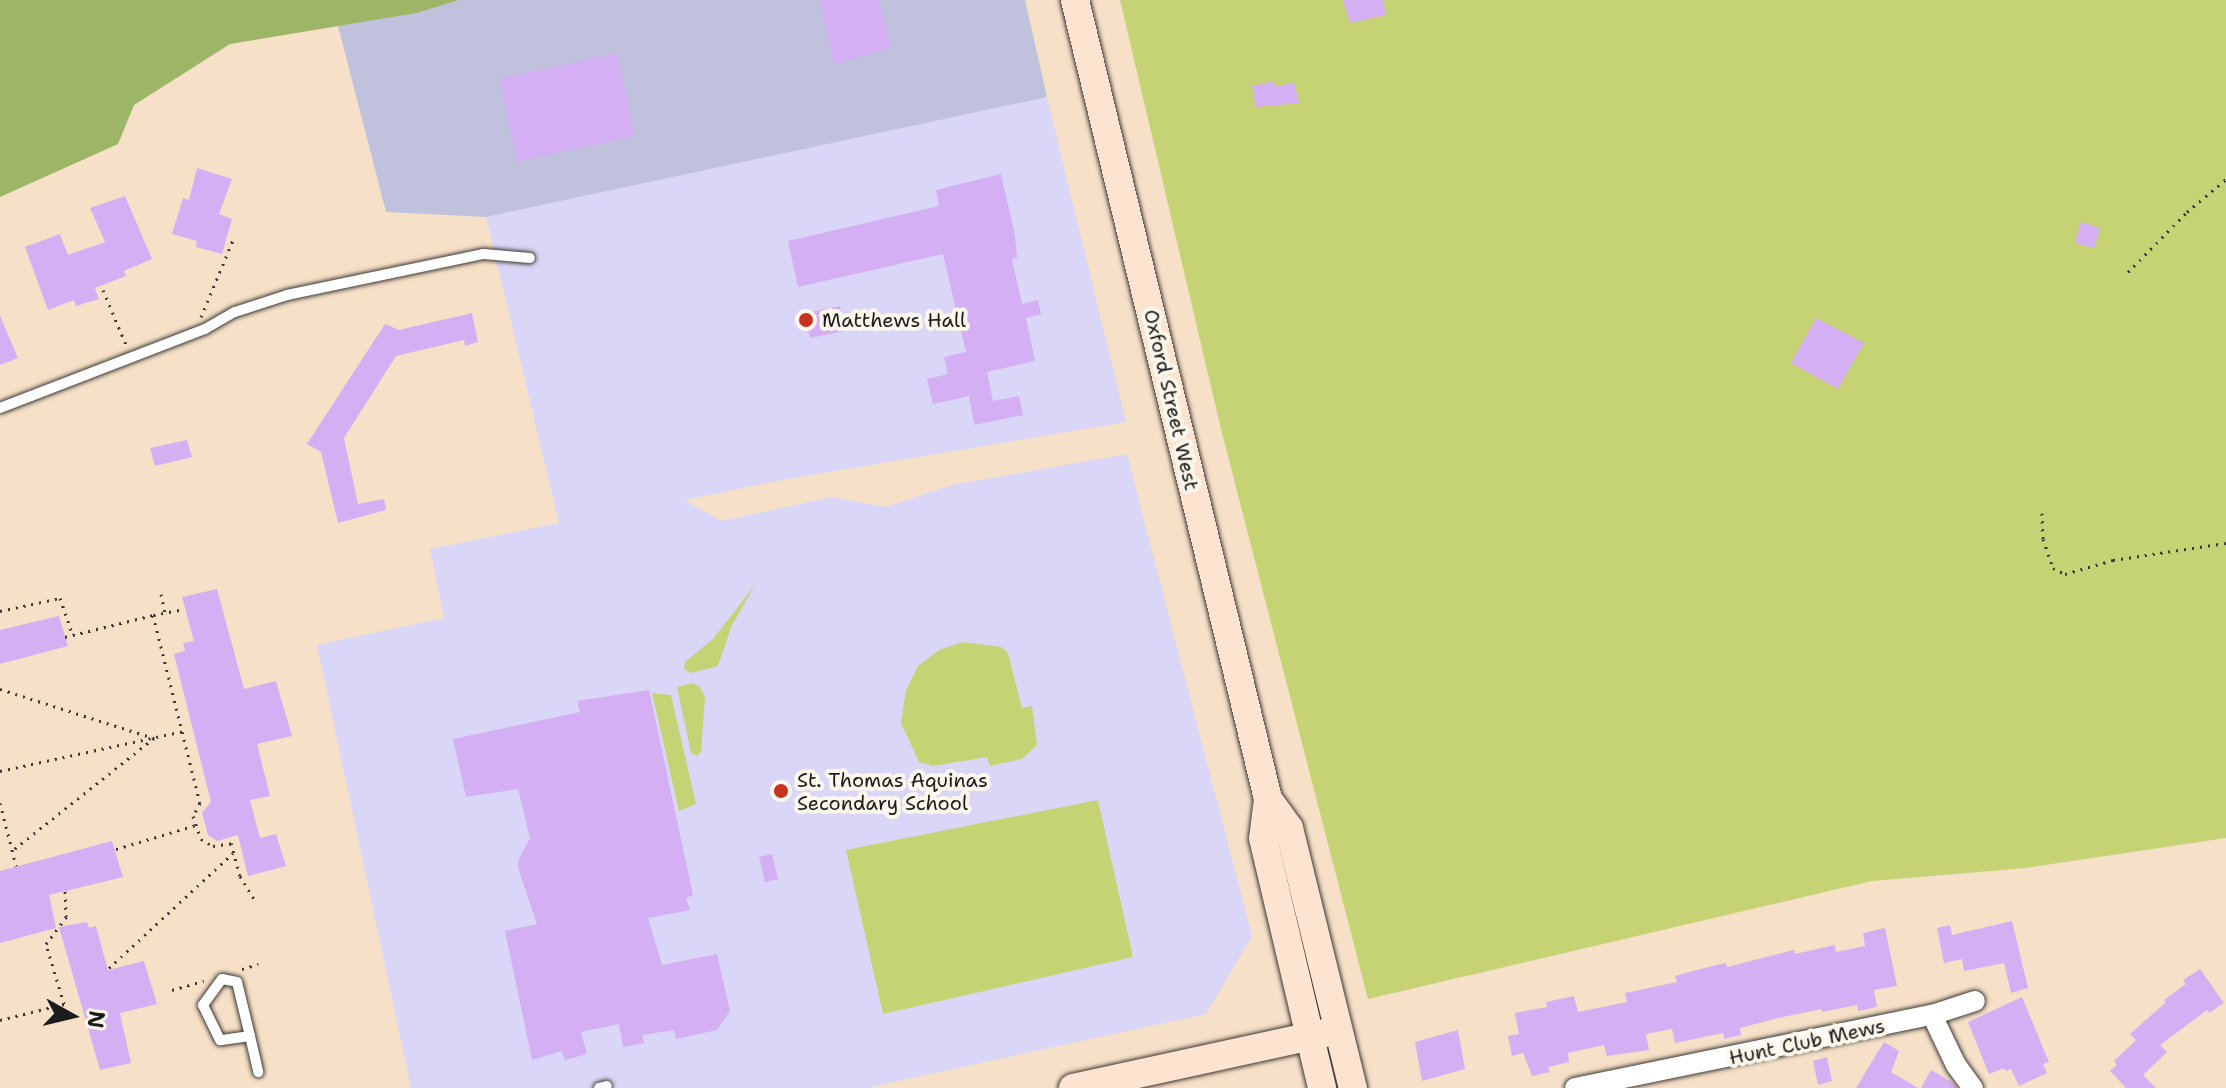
<!DOCTYPE html>
<style>
body{margin:0}
#map{position:relative;width:2226px;height:1088px;overflow:hidden;background:#f6e0c7;font-family:"Shantell Sans",sans-serif}
div>[style]{position:absolute}
.built>*{inset:0;background:#d9d6f7}
.industrial>*{inset:0;background:#c0c2dd}
.green>*{inset:0;background:#c5d375}
.forest>*{inset:0;background:#9cb566}
.building>*{inset:0;background:#d4aff4}
.path>*{height:3px;margin-top:-1.5px;transform-origin:0;background:repeating-linear-gradient(90deg,#3d3936 0 2px,transparent 0 8px)}
.roads{filter:drop-shadow(0 0 2px #3d3936) drop-shadow(0 0 2px #3d3936)}
.lane>*{height:10px;margin:-5px;padding:0 5px;transform-origin:5px;border-radius:5px;background:#fff}
.street>*{height:20px;margin:-10px;padding:0 10px;transform-origin:10px;border-radius:10px;background:#fff}
.secondary>*{height:28px;margin:-14px;padding:0 14px;transform-origin:14px;border-radius:14px;background:#fde4d1}
.dots>*{width:22px;height:22px;translate:-50% -50%;box-sizing:border-box;border:4px solid #fbf7ec;border-radius:50%}
span{translate:-50% -50%;white-space:nowrap;text-align:center;line-height:1.15;-webkit-text-stroke:8px #fbf7ec;paint-order:stroke}
.poi-label{font-size:20px;color:#1c1c1c}
.left{translate:0 -50%;text-align:left}
.street-label{font-size:20px;color:#1c1c1c}
.north{position:absolute;left:32px;top:976px;width:80px;height:80px;-webkit-text-stroke:6px #fbf7ec;paint-order:stroke;rotate:98deg;font-size:22px;font-weight:700;line-height:32px;text-align:center;color:#1c1c1c}
.north::after{content:'';display:block;margin:auto;width:28px;height:36px;background:#1c1c1c;clip-path:polygon(50% 0,100% 100%,50% 72%,0 100%)}
</style>
<div id="map">
<div class="built">
<div style="clip-path:polygon(1047px 97px,1126px 422px,788px 479px,684px 500px,722px 521px,832px 497px,886px 507px,952px 485px,1127px 454px,1252px 936px,1206px 1014px,866px 1088px,411px 1088px,317px 645px,444px 618px,430px 549px,559px 523px,486px 217px)"></div>
</div>
<div class="industrial">
<div style="clip-path:polygon(459px 0,1025px 0,1047px 97px,486px 217px,386px 212px,338px 26px,417px 13px)"></div>
</div>
<div class="green">
<div style="clip-path:polygon(1120px 0,2226px 0,2226px 838px,2026px 868px,1872px 881px,1368px 999px,1221px 429px)"></div>
<div style="clip-path:polygon(755px 585px,732px 625px,718px 666px,691px 673px,684px 669px,685px 662px,713px 639px)"></div>
<div style="clip-path:polygon(963px 642px,1001px 647px,1008px 653px,1022px 708px,1032px 706px,1037px 745px,1022px 759px,990px 766px,987px 757px,933px 766px,919px 762px,901px 723px,906px 690px,918px 666px,939px 650px)"></div>
<div style="clip-path:polygon(692px 683px,700px 687px,705px 697px,701px 752px,697px 756px,691px 753px,677px 687px)"></div>
<div style="clip-path:polygon(652px 693px,671px 695px,696px 804px,679px 811px)"></div>
<div style="clip-path:polygon(1098px 800px,1133px 957px,883px 1014px,846px 850px)"></div>
</div>
<div class="forest">
<div style="clip-path:polygon(0 0,459px 0,417px 13px,230px 44px,134px 105px,118px 144px,0 197px)"></div>
</div>
<div class="building">
<div style="clip-path:polygon(819px 0,879px 0,891px 47px,835px 65px)"></div>
<div style="clip-path:polygon(1343px 0,1383px 0,1386px 15px,1350px 23px)"></div>
<div style="clip-path:polygon(617px 53px,635px 136px,517px 162px,499px 79px)"></div>
<div style="clip-path:polygon(1274px 81px,1275px 87px,1294px 82px,1299px 103px,1256px 107px,1252px 86px)"></div>
<div style="clip-path:polygon(197px 168px,232px 179px,219px 214px,232px 219px,222px 254px,196px 247px,197px 241px,172px 234px,183px 198px,189px 200px)"></div>
<div style="clip-path:polygon(1001px 174px,1015px 235px,1017px 258px,1012px 259px,1022px 304px,1038px 300px,1041px 314px,1026px 318px,1035px 361px,987px 372px,993px 401px,1019px 396px,1023px 415px,974px 425px,969px 396px,933px 404px,927px 379px,948px 374px,944px 357px,966px 352px,943px 254px,798px 287px,788px 241px,939px 206px,936px 190px)"></div>
<div style="clip-path:polygon(125px 196px,152px 259px,124px 271px,126px 276px,95px 288px,99px 299px,76px 306px,74px 300px,48px 310px,25px 247px,60px 234px,68px 255px,105px 242px,90px 208px)"></div>
<div style="clip-path:polygon(2081px 222px,2100px 228px,2094px 248px,2075px 243px)"></div>
<div style="clip-path:polygon(840px 306px,845px 331px,810px 338px,804px 313px)"></div>
<div style="clip-path:polygon(472px 313px,478px 342px,465px 346px,464px 340px,396px 356px,344px 438px,358px 504px,384px 499px,386px 510px,338px 523px,321px 452px,307px 444px,385px 324px,399px 330px)"></div>
<div style="clip-path:polygon(0 316px,18px 358px,0 365px)"></div>
<div style="clip-path:polygon(1816px 318px,1864px 343px,1838px 389px,1791px 363px)"></div>
<div style="clip-path:polygon(187px 440px,192px 457px,155px 466px,150px 448px)"></div>
<div style="clip-path:polygon(217px 589px,244px 689px,276px 681px,292px 736px,257px 744px,270px 796px,250px 800px,260px 838px,276px 834px,286px 866px,248px 876px,238px 835px,217px 841px,208px 835px,202px 813px,211px 802px,174px 654px,185px 651px,183px 643px,194px 641px,182px 597px)"></div>
<div style="clip-path:polygon(59px 616px,68px 646px,0 664px,0 630px)"></div>
<div style="clip-path:polygon(649px 690px,693px 895px,686px 898px,690px 910px,648px 918px,662px 965px,717px 954px,730px 1011px,717px 1030px,676px 1039px,674px 1030px,642px 1035px,644px 1043px,623px 1047px,619px 1024px,581px 1032px,587px 1054px,565px 1060px,562px 1051px,532px 1060px,505px 931px,537px 924px,518px 868px,519px 859px,530px 838px,518px 789px,466px 797px,453px 739px,580px 712px,577px 701px)"></div>
<div style="clip-path:polygon(112px 841px,123px 877px,49px 895px,56px 928px,0 943px,0 871px)"></div>
<div style="clip-path:polygon(772px 854px,778px 879px,765px 882px,759px 857px)"></div>
<div style="clip-path:polygon(2012px 921px,2028px 988px,2011px 993px,2004px 963px,1964px 971px,1962px 959px,1944px 963px,1937px 928px,1950px 925px,1952px 935px)"></div>
<div style="clip-path:polygon(87px 922px,89px 928px,96px 926px,108px 970px,144px 961px,157px 1004px,120px 1013px,131px 1063px,100px 1070px,59px 927px)"></div>
<div style="clip-path:polygon(1885px 928px,1897px 986px,1874px 990px,1877px 1007px,1858px 1011px,1857px 1005px,1822px 1012px,1822px 1009px,1778px 1018px,1740px 1028px,1741px 1035px,1724px 1039px,1723px 1033px,1675px 1043px,1672px 1029px,1646px 1034px,1649px 1050px,1607px 1056px,1604px 1045px,1568px 1053px,1569px 1062px,1548px 1067px,1550px 1072px,1532px 1076px,1523px 1053px,1512px 1056px,1508px 1036px,1519px 1034px,1515px 1013px,1547px 1007px,1546px 1002px,1574px 996px,1578px 1012px,1627px 1002px,1625px 993px,1677px 982px,1675px 976px,1704px 968px,1726px 963px,1727px 967px,1794px 950px,1795px 954px,1835px 945px,1836px 952px,1865px 946px,1863px 933px)"></div>
<div style="clip-path:polygon(2200px 969px,2224px 1003px,2209px 1013px,2207px 1010px,2160px 1045px,2167px 1052px,2143px 1075px,2156px 1088px,2126px 1088px,2110px 1071px,2117px 1065px,2114px 1061px,2136px 1040px,2130px 1034px,2166px 1002px,2164px 1000px,2186px 984px,2183px 980px)"></div>
<div style="clip-path:polygon(2022px 997px,2049px 1062px,2043px 1064px,2047px 1073px,2019px 1086px,2011px 1069px,2006px 1071px,2004px 1068px,1989px 1074px,1968px 1022px)"></div>
<div style="clip-path:polygon(1458px 1030px,1465px 1069px,1422px 1081px,1415px 1042px)"></div>
<div style="clip-path:polygon(1884px 1042px,1899px 1051px,1891px 1072px,1918px 1088px,1856px 1088px)"></div>
<div style="clip-path:polygon(1827px 1057px,1832px 1081px,1818px 1085px,1813px 1061px)"></div>
<div style="clip-path:polygon(1931px 1070px,1953px 1083px,1957px 1088px,1921px 1088px)"></div>
</div>
<div class="path">
<div style="left:2128px;top:272px;width:84px;rotate:-45.5deg"></div>
<div style="left:2187px;top:212px;width:51px;rotate:-40.2deg"></div>
<div style="left:103px;top:290px;width:62px;rotate:67.2deg"></div>
<div style="left:201px;top:317px;width:83px;rotate:-67.4deg"></div>
<div style="left:2042px;top:513px;width:26px;rotate:88deg"></div>
<div style="left:2043px;top:539px;width:31px;rotate:71deg"></div>
<div style="left:2053px;top:568px;width:13px;rotate:27deg"></div>
<div style="left:2065px;top:574px;width:50px;rotate:-16.3deg"></div>
<div style="left:2113px;top:560px;width:114px;rotate:-8.6deg"></div>
<div style="left:161px;top:594px;width:19px;rotate:78deg"></div>
<div style="left:179px;top:610px;width:26px;rotate:169deg"></div>
<div style="left:153px;top:615px;width:194px;rotate:76deg"></div>
<div style="left:200px;top:803px;width:15px;rotate:118deg"></div>
<div style="left:193px;top:816px;width:24px;rotate:71deg"></div>
<div style="left:201px;top:839px;width:14px;rotate:30deg"></div>
<div style="left:213px;top:846px;width:18px;rotate:-9deg"></div>
<div style="left:231px;top:843px;width:34px;rotate:75deg"></div>
<div style="left:240px;top:876px;width:27px;rotate:59deg"></div>
<div style="left:0;top:611px;width:61px;rotate:-12.2deg"></div>
<div style="left:60px;top:598px;width:39px;rotate:71deg"></div>
<div style="left:65px;top:637px;width:91px;rotate:-14deg"></div>
<div style="left:0;top:689px;width:162px;rotate:17.7deg"></div>
<div style="left:154px;top:738px;width:181px;rotate:141.5deg"></div>
<div style="left:0;top:771px;width:187px;rotate:-12.3deg"></div>
<div style="left:0;top:803px;width:65px;rotate:75.7deg"></div>
<div style="left:116px;top:849px;width:84px;rotate:-16.7deg"></div>
<div style="left:109px;top:968px;width:169px;rotate:-42.8deg"></div>
<div style="left:242px;top:969px;width:17px;rotate:-17deg"></div>
<div style="left:172px;top:990px;width:33px;rotate:-16deg"></div>
<div style="left:0;top:1020px;width:66px;rotate:-14deg"></div>
<div style="left:64px;top:1004px;width:63px;rotate:-106.7deg"></div>
<div style="left:46px;top:944px;width:34px;rotate:-53deg"></div>
<div style="left:66px;top:917px;width:26px;rotate:-92deg"></div>
</div>
<div class="roads">
<div class="lane">
<div style="left:0;top:408px;width:220px;rotate:-21.1deg"></div>
<div style="left:205px;top:329px;width:34px;rotate:-30deg"></div>
<div style="left:235px;top:312px;width:55px;rotate:-18.1deg"></div>
<div style="left:287px;top:295px;width:201px;rotate:-11.8deg"></div>
<div style="left:484px;top:254px;width:46px;rotate:5deg"></div>
<div style="left:250px;top:1036px;width:30px;rotate:172deg"></div>
<div style="left:220px;top:1040px;width:39px;rotate:-116deg"></div>
<div style="left:203px;top:1005px;width:32px;rotate:-54deg"></div>
<div style="left:222px;top:979px;width:15px;rotate:11deg"></div>
<div style="left:237px;top:982px;width:56px;rotate:76.5deg"></div>
<div style="left:250px;top:1036px;width:37px;rotate:77deg"></div>
<div style="left:599px;top:1088px;width:8px;rotate:-14deg"></div>
</div>
<div class="street">
<div style="left:1932px;top:1015px;width:55px;rotate:64.4deg"></div>
<div style="left:1956px;top:1065px;width:29px;rotate:54deg"></div>
<div style="left:1575px;top:1088px;width:364px;rotate:-11.6deg"></div>
<div style="left:1932px;top:1015px;width:45px;rotate:-18deg"></div>
</div>
<div class="secondary">
<div style="left:1075px;top:0;width:822px;rotate:76.42deg"></div>
<div style="left:1268px;top:799px;width:36px;rotate:54deg"></div>
<div style="left:1289px;top:828px;width:268px;rotate:76.2deg"></div>
<div style="left:1268px;top:799px;width:39px;rotate:97deg"></div>
<div style="left:1263px;top:838px;width:257px;rotate:76.7deg"></div>
<div style="left:1073px;top:1088px;width:259px;rotate:-12.3deg"></div>
</div>
</div>
<div class="dots">
<div style="left:806px;top:320px;background:#c8321e"></div>
<div style="left:781px;top:791px;background:#c8321e"></div>
</div>
<div class="poi-label">
<span class="left" style="left:822px;top:320px">Matthews Hall</span>
<span class="left" style="left:797px;top:792px">St. Thomas Aquinas<br>Secondary School</span>
</div>
<div class="street-label">
<span style="left:1171px;top:400px;rotate:77deg">Oxford Street West</span>
<span style="left:1807px;top:1042px;rotate:-12deg">Hunt Club Mews</span>
</div>
<div class="north">N</div>
</div>
